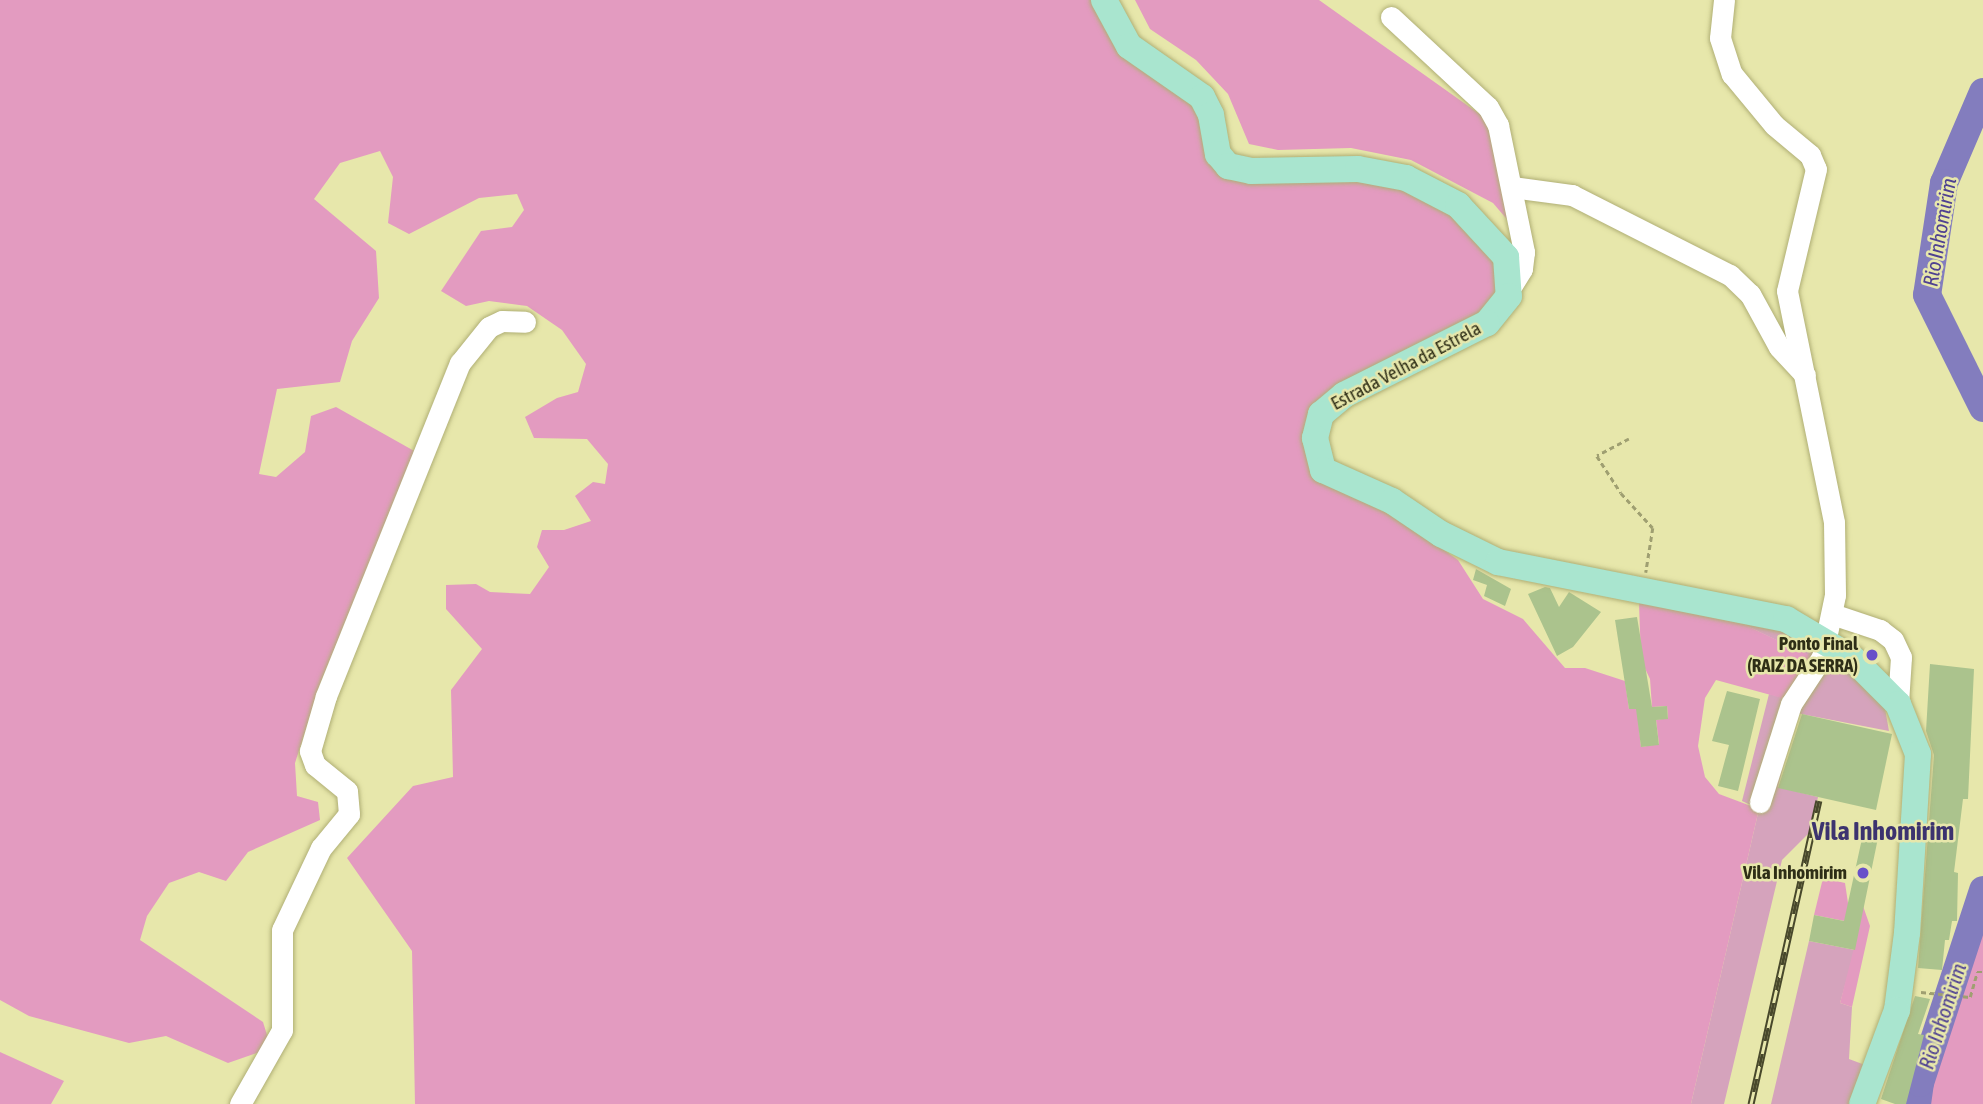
<!DOCTYPE html>
<style>
body{margin:0}
#map{position:relative;width:1983px;height:1104px;overflow:hidden;background:#e7e7ab;font-family:"Asap Condensed",sans-serif}
div>[style]{position:absolute}
.green>*{inset:0;background:#d5a3bc}
.forest>*{inset:0;background:#e39bc0}
.river>*{height:28px;margin:-14px;padding:0 14px;transform-origin:14px;border-radius:14px;background:#837dbe}
.building>*{inset:0;background:#abc38d}
.path>*{height:2.5px;margin-top:-1.25px;transform-origin:0;background:repeating-linear-gradient(90deg,#9f9f71 0 5px,transparent 0 8.5px)}
.roads{filter:drop-shadow(0 0 2px #b0af75) drop-shadow(0 0 2px #b0af75)}
.minor>*{height:21px;margin:-10.5px;padding:0 10.5px;transform-origin:10.5px;border-radius:10.5px;background:#fff}
.major>*{height:26px;margin:-13px;padding:0 13px;transform-origin:13px;border-radius:13px;background:#a9e5cf}
.rail>*{height:7px;margin-top:-3.5px;transform-origin:0;background:repeating-linear-gradient(90deg,#e7e7ab 0 13px,#48482b 0 26px);box-sizing:border-box;border-block:2px solid #48482b}
.dots>*{width:19px;height:19px;translate:-50% -50%;box-sizing:border-box;border:4px solid #e7e7ab;border-radius:50%}
span{translate:-50% -50%;white-space:nowrap;text-align:center;line-height:1.15;-webkit-text-stroke:5px #e7e7ab;paint-order:stroke}
.street-label{font-size:19px;color:#2e2e16}
.poi-label{font-size:19px;color:#2e2e16;font-weight:700}
.right{translate:-100% -50%;text-align:right}
.water-label{font-size:21px;color:#4f4191;font-style:italic}
.district-label{font-size:26px;color:#3c336f;font-weight:700}
</style>
<div id="map">
<div class="green">
<div style="clip-path:polygon(1720px 613px,1808px 637px,1884px 703px,1889px 731px,1796px 713px,1778px 787px,1818px 797px,1810px 832px,1782px 860px,1724px 1104px,1691px 1104px,1759px 809px,1742px 801px,1769px 694px,1789px 699px,1814px 658px)"></div>
<div style="clip-path:polygon(1809px 941px,1855px 950px,1840px 1003px,1852px 1007px,1849px 1059px,1865px 1065px,1850px 1104px,1771px 1104px)"></div>
</div>
<div class="forest">
<div style="clip-path:polygon(0 0,1102px 0,1104px 9px,1190px 87px,1217px 154px,1379px 173px,1493px 240px,1502px 304px,1344px 394px,1317px 460px,1458px 560px,1483px 599px,1523px 619px,1565px 668px,1585px 668px,1625px 681px,1629px 709px,1637px 709px,1641px 747px,1659px 744px,1656px 720px,1668px 718px,1667px 706px,1652px 707px,1650px 679px,1641px 660px,1639px 603px,1720px 613px,1815px 658px,1789px 700px,1716px 680px,1705px 698px,1698px 746px,1705px 777px,1719px 794px,1759px 809px,1691px 1104px,415px 1104px,412px 951px,347px 858px,413px 786px,453px 777px,451px 690px,482px 649px,446px 609px,446px 585px,476px 584px,490px 592px,530px 594px,549px 567px,537px 547px,542px 530px,564px 530px,591px 521px,575px 496px,593px 482px,605px 484px,608px 464px,587px 439px,534px 438px,525px 417px,557px 398px,578px 392px,586px 364px,562px 330px,527px 306px,489px 301px,466px 306px,441px 291px,481px 231px,512px 227px,524px 210px,517px 194px,479px 198px,409px 234px,388px 223px,393px 177px,380px 151px,340px 163px,314px 199px,376px 251px,379px 298px,352px 341px,340px 382px,277px 389px,259px 474px,276px 477px,305px 452px,311px 416px,336px 407px,416px 452px,322px 679px,295px 763px,297px 796px,318px 802px,320px 820px,248px 852px,226px 881px,199px 872px,169px 883px,147px 916px,140px 940px,263px 1022px,271px 1048px,228px 1063px,166px 1036px,129px 1043px,29px 1016px,0 1000px)"></div>
<div style="clip-path:polygon(1135px 0,1319px 0,1495px 125px,1523px 238px,1493px 203px,1411px 160px,1351px 148px,1278px 150px,1249px 144px,1228px 94px,1196px 60px,1150px 29px)"></div>
<div style="clip-path:polygon(1823px 878px,1845px 883px,1848px 903px,1863px 906px,1870px 926px,1852px 1007px,1840px 1003px,1860px 924px,1814px 915px)"></div>
<div style="clip-path:polygon(1983px 914px,1983px 1104px,1925px 1104px,1927px 1085px)"></div>
<div style="clip-path:polygon(0 1052px,64px 1081px,51px 1104px,0 1104px)"></div>
</div>
<div class="river">
<div style="left:1983px;top:92px;width:99px;rotate:113.2deg"></div>
<div style="left:1944px;top:183px;width:113px;rotate:98.6deg"></div>
<div style="left:1927px;top:295px;width:126px;rotate:63.6deg"></div>
<div style="left:1917px;top:1104px;width:21px;rotate:-82deg"></div>
<div style="left:1920px;top:1083px;width:203px;rotate:-71.9deg"></div>
</div>
<div class="building">
<div style="clip-path:polygon(1476px 569px,1511px 589px,1505px 606px,1484px 596px,1487px 585px,1473px 580px)"></div>
<div style="clip-path:polygon(1545px 587px,1550px 588px,1559px 607px,1569px 592px,1601px 612px,1573px 647px,1557px 656px,1528px 594px)"></div>
<div style="clip-path:polygon(1637px 617px,1652px 707px,1667px 706px,1668px 719px,1656px 720px,1659px 745px,1641px 747px,1636px 709px,1629px 709px,1615px 620px)"></div>
<div style="clip-path:polygon(1930px 664px,1974px 669px,1968px 799px,1963px 799px,1954px 872px,1958px 873px,1957px 921px,1952px 921px,1949px 940px,1945px 940px,1942px 970px,1918px 968px,1934px 755px,1926px 731px)"></div>
<div style="clip-path:polygon(1727px 691px,1760px 699px,1738px 791px,1718px 786px,1729px 745px,1712px 741px)"></div>
<div style="clip-path:polygon(1802px 714px,1892px 734px,1876px 810px,1778px 788px)"></div>
<div style="clip-path:polygon(1863px 834px,1878px 838px,1855px 950px,1809px 941px,1814px 915px,1844px 921px)"></div>
<div style="clip-path:polygon(1915px 996px,1930px 999px,1918px 1034px,1924px 1035px,1906px 1104px,1895px 1104px,1881px 1099px)"></div>
</div>
<div class="path">
<div style="left:1629px;top:439px;width:36px;rotate:152deg"></div>
<div style="left:1597px;top:456px;width:44px;rotate:57deg"></div>
<div style="left:1621px;top:493px;width:47px;rotate:47.6deg"></div>
<div style="left:1653px;top:528px;width:45px;rotate:99deg"></div>
<div style="left:1921px;top:992px;width:49px;rotate:5.8deg"></div>
<div style="left:1970px;top:997px;width:26px;rotate:-74deg"></div>
<div style="left:1977px;top:972px;width:6px"></div>
</div>
<div class="roads">
<div class="minor">
<div style="left:1724px;top:0;width:38px;rotate:96deg"></div>
<div style="left:1720px;top:38px;width:38px;rotate:72deg"></div>
<div style="left:1732px;top:74px;width:66px;rotate:50.5deg"></div>
<div style="left:1774px;top:125px;width:47px;rotate:39.8deg"></div>
<div style="left:1810px;top:155px;width:15px;rotate:67deg"></div>
<div style="left:1816px;top:169px;width:125px;rotate:103.4deg"></div>
<div style="left:1787px;top:291px;width:236px;rotate:78.5deg"></div>
<div style="left:1834px;top:522px;width:73px;rotate:89.2deg"></div>
<div style="left:1835px;top:595px;width:63px;rotate:101.8deg"></div>
<div style="left:1822px;top:657px;width:56px;rotate:123.4deg"></div>
<div style="left:1791px;top:704px;width:103px;rotate:107.6deg"></div>
<div style="left:1391px;top:17px;width:132px;rotate:42.9deg"></div>
<div style="left:1488px;top:107px;width:21px;rotate:61deg"></div>
<div style="left:1498px;top:125px;width:130px;rotate:78.4deg"></div>
<div style="left:1524px;top:252px;width:17px;rotate:97deg"></div>
<div style="left:1522px;top:269px;width:19px;rotate:122deg"></div>
<div style="left:1512px;top:187px;width:61px;rotate:7.6deg"></div>
<div style="left:1572px;top:195px;width:177px;rotate:26.9deg"></div>
<div style="left:1730px;top:275px;width:28px;rotate:44deg"></div>
<div style="left:1750px;top:294px;width:60px;rotate:61.3deg"></div>
<div style="left:1779px;top:347px;width:38px;rotate:47deg"></div>
<div style="left:1832px;top:614px;width:51px;rotate:18.4deg"></div>
<div style="left:1880px;top:630px;width:16px;rotate:38deg"></div>
<div style="left:1893px;top:640px;width:19px;rotate:65deg"></div>
<div style="left:1901px;top:657px;width:47px;rotate:93.7deg"></div>
<div style="left:240px;top:1104px;width:85px;rotate:-60.4deg"></div>
<div style="left:282px;top:1030px;width:100px;rotate:-90deg"></div>
<div style="left:282px;top:930px;width:91px;rotate:-64.6deg"></div>
<div style="left:321px;top:848px;width:44px;rotate:-50.5deg"></div>
<div style="left:349px;top:814px;width:23px;rotate:-95deg"></div>
<div style="left:347px;top:791px;width:41px;rotate:-140.9deg"></div>
<div style="left:315px;top:765px;width:15px;rotate:-110deg"></div>
<div style="left:310px;top:751px;width:57px;rotate:-73.8deg"></div>
<div style="left:326px;top:696px;width:359px;rotate:-68.1deg"></div>
<div style="left:460px;top:363px;width:46px;rotate:-51.1deg"></div>
<div style="left:489px;top:327px;width:14px;rotate:-25deg"></div>
<div style="left:502px;top:321px;width:23px;rotate:2deg"></div>
</div>
<div class="major">
<div style="left:1104px;top:0;width:52px;rotate:61.5deg"></div>
<div style="left:1129px;top:46px;width:89px;rotate:34.9deg"></div>
<div style="left:1202px;top:97px;width:20px;rotate:63deg"></div>
<div style="left:1211px;top:115px;width:40px;rotate:80deg"></div>
<div style="left:1218px;top:154px;width:16px;rotate:50deg"></div>
<div style="left:1228px;top:166px;width:24px;rotate:12deg"></div>
<div style="left:1251px;top:171px;width:107px;rotate:-1.1deg"></div>
<div style="left:1358px;top:169px;width:49px;rotate:10.6deg"></div>
<div style="left:1406px;top:178px;width:59px;rotate:27.4deg"></div>
<div style="left:1458px;top:205px;width:71px;rotate:47.3deg"></div>
<div style="left:1506px;top:257px;width:39px;rotate:86deg"></div>
<div style="left:1509px;top:296px;width:35px;rotate:129deg"></div>
<div style="left:1487px;top:323px;width:160px;rotate:153.3deg"></div>
<div style="left:1344px;top:395px;width:30px;rotate:140deg"></div>
<div style="left:1321px;top:414px;width:25px;rotate:104deg"></div>
<div style="left:1315px;top:438px;width:33px;rotate:76deg"></div>
<div style="left:1323px;top:470px;width:76px;rotate:24.2deg"></div>
<div style="left:1392px;top:501px;width:59px;rotate:34deg"></div>
<div style="left:1441px;top:534px;width:64px;rotate:26.2deg"></div>
<div style="left:1498px;top:562px;width:294px;rotate:11.2deg"></div>
<div style="left:1786px;top:619px;width:77px;rotate:30.6deg"></div>
<div style="left:1852px;top:658px;width:65px;rotate:45deg"></div>
<div style="left:1898px;top:704px;width:54px;rotate:68.2deg"></div>
<div style="left:1918px;top:754px;width:179px;rotate:93.5deg"></div>
<div style="left:1907px;top:933px;width:78px;rotate:97.4deg"></div>
<div style="left:1897px;top:1010px;width:100px;rotate:110.4deg"></div>
</div>
</div>
<div class="rail">
<div style="left:1751px;top:1104px;width:311px;rotate:-77.4deg"></div>
</div>
<div class="dots">
<div style="left:1872px;top:655px;background:#6850c9"></div>
<div style="left:1863px;top:873px;background:#6850c9"></div>
</div>
<div class="street-label">
<span style="left:1406px;top:366px;rotate:-28deg">Estrada Velha da Estrela</span>
</div>
<div class="poi-label">
<span class="right" style="left:1858px;top:655px">Ponto Final<br>(RAIZ DA SERRA)</span>
<span class="right" style="left:1847px;top:873px">Vila Inhomirim</span>
</div>
<div class="water-label">
<span style="left:1939px;top:232px;rotate:-80deg">Rio Inhomirim</span>
<span style="left:1942px;top:1016px;rotate:-72deg">Rio Inhomirim</span>
</div>
<div class="district-label">
<span style="left:1883px;top:832px">Vila Inhomirim</span>
</div>
</div>
